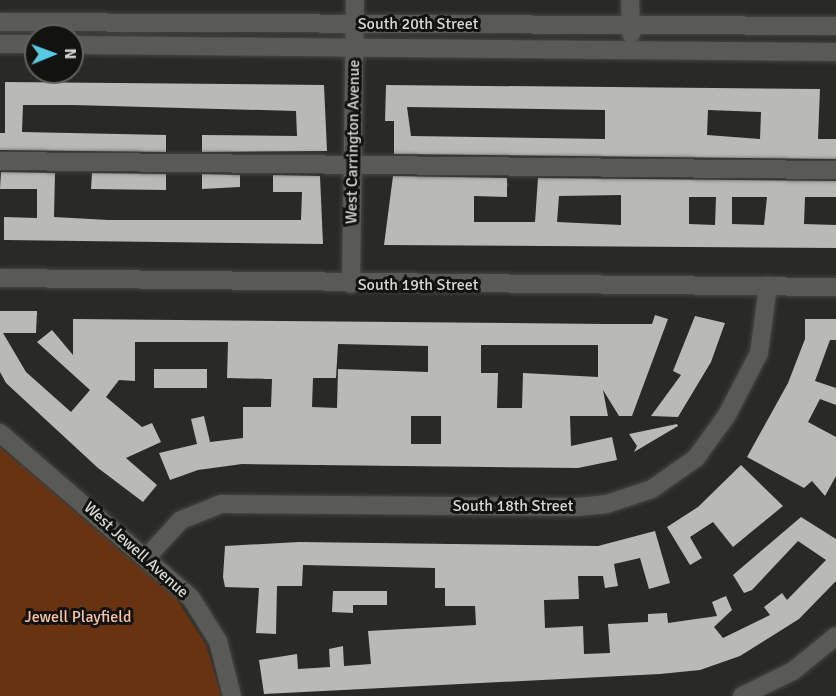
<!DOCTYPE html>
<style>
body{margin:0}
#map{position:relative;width:836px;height:696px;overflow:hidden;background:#292926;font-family:Signika,sans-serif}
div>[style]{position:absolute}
.green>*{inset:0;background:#693312}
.building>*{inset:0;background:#b9bab6}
.roads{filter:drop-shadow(0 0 2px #454542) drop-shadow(0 0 2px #454542)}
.minor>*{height:18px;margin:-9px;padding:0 9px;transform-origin:9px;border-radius:9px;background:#595955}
span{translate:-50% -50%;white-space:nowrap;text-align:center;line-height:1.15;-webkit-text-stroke:6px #121210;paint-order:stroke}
.street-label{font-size:16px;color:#d7d7d5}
.park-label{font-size:16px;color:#fcc4a6}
.north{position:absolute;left:24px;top:24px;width:60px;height:60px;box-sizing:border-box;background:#121210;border:2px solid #61615f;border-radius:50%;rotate:89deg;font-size:16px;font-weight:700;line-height:24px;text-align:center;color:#d7d7d5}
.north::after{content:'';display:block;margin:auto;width:21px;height:27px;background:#58c9e3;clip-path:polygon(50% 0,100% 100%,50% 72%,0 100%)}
</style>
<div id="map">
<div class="green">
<div style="clip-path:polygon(0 447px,176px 598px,206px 645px,221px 696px,0 696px)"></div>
</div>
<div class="building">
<div style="clip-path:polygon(5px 82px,324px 85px,327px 151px,202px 152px,202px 135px,297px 136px,296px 111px,73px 105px,23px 105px,22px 132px,166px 135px,166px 152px,0 150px,0 133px,5px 133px)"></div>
<div style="clip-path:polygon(evenodd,386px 85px,820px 89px,818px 139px,836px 139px,836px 159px,394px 154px,394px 121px,385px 121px,386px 85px,407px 107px,605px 110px,605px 139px,411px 136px,407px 107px,386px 85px,708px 110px,761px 112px,760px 139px,707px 135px,708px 110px)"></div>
<div style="clip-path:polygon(1px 172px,55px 173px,54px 217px,108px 220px,301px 220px,302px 192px,273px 192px,273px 175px,320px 176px,323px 244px,4px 240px,4px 217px,37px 218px,37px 189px,0 189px)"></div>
<div style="clip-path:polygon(92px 173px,166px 174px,166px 190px,91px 189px)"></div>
<div style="clip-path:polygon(202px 174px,240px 175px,240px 187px,202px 189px)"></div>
<div style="clip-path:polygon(evenodd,393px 176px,507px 178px,507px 197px,474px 196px,474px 222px,535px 222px,538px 178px,836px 181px,836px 197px,805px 197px,804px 224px,836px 225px,836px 248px,384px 245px,393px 176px,621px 195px,621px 225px,557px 222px,559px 196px,621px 195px,393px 176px,689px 197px,716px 197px,715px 225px,689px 224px,689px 197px,393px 176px,732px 197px,767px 197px,764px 225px,732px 224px,732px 197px)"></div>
<div style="clip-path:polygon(evenodd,0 311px,37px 311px,36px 333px,3px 333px,26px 372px,71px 412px,90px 390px,37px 342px,52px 330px,73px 355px,73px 319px,606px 324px,652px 324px,655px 315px,668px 319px,632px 416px,619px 416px,603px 390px,608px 416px,570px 416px,571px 446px,612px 437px,617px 460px,578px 468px,242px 464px,198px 470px,170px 480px,159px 453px,197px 444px,191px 419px,204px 416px,210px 442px,243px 438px,243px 407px,271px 407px,272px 379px,227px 378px,228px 342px,135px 342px,135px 381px,119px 380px,106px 397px,142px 427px,152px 423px,161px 442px,126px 458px,157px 485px,143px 502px,98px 468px,6px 383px,0 372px,0 311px,338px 344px,428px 346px,428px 372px,338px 369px,337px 408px,312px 407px,313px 378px,336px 378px,338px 344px,0 311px,481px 345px,598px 345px,598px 377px,523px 373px,522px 408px,497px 408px,498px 373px,481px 373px,481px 345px,0 311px,411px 416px,441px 416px,441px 444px,411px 444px,411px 416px)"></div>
<div style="clip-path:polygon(695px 316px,725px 323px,711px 362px,678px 417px,651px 416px,681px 375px,673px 371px)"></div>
<div style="clip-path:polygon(805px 319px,836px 319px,836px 340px,830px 340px,815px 381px,836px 388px,836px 405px,820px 399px,808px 422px,836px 437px,836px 476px,825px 496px,812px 481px,804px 488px,747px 457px,788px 383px,805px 339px)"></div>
<div style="clip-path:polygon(154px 369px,207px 369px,207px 388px,154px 388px)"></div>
<div style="clip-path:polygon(677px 424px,678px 426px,634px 452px,637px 446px,629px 434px)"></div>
<div style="clip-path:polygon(741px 465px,783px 506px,733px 547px,713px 522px,690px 537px,702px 558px,690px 565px,667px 527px,698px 507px)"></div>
<div style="clip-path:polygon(801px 517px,836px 539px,836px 581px,799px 619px,740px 656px,700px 670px,660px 674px,264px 694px,259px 660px,297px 654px,298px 669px,330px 667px,329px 649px,343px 646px,344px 666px,371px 664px,368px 631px,476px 625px,475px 606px,445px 606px,445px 588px,435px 588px,435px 568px,303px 565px,302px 586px,277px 586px,276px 634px,256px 633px,259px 588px,225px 587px,223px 577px,225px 546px,299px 542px,598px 546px,655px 531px,670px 583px,649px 589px,640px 558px,614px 564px,618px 586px,605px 588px,603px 576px,578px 576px,579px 599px,544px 600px,545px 628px,583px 626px,584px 654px,610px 653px,608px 624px,648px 622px,648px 614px,667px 613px,668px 623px,717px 616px,712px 602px,726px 596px,732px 610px,714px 627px,723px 638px,770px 615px,764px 607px,782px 593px,787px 600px,826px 560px,798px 541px,752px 590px,744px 593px,733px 575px)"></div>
<div style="clip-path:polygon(333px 591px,387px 591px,387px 605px,353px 605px,353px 613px,332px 612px)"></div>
</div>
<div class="roads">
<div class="minor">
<div style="left:630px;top:0;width:34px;rotate:88deg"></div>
<div style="left:0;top:22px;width:836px;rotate:0.27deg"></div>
<div style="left:0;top:44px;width:36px"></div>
<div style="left:72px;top:45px;width:764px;rotate:0.52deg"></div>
<div style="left:0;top:161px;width:836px;rotate:0.62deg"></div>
<div style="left:0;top:278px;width:836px;rotate:0.62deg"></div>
<div style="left:351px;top:284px;width:284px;rotate:-89.2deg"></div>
<div style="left:0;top:433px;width:252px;rotate:40.8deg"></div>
<div style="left:191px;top:598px;width:51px;rotate:57.9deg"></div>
<div style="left:218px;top:641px;width:57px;rotate:75.7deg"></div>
<div style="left:147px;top:557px;width:50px;rotate:-47.4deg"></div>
<div style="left:181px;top:520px;width:43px;rotate:-21.8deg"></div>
<div style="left:221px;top:504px;width:357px;rotate:0.5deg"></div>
<div style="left:578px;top:507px;width:29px;rotate:-6deg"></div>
<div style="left:607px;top:504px;width:47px;rotate:-18.4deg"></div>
<div style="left:652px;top:489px;width:54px;rotate:-35.2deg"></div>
<div style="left:696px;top:458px;width:53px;rotate:-54.2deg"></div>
<div style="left:727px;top:415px;width:70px;rotate:-62.7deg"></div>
<div style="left:759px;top:353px;width:68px;rotate:-82.3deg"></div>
<div style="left:742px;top:696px;width:57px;rotate:-26.1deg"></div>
<div style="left:793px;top:671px;width:55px;rotate:-39.1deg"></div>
</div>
</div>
<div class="street-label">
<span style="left:418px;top:24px">South 20th Street</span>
<span style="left:353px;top:142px;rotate:-89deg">West Carrington Avenue</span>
<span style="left:418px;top:285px">South 19th Street</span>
<span style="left:513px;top:506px">South 18th Street</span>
<span style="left:136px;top:550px;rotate:42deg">West Jewell Avenue</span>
</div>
<div class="park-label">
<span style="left:78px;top:617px">Jewell Playfield</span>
</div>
<div class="north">N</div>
</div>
